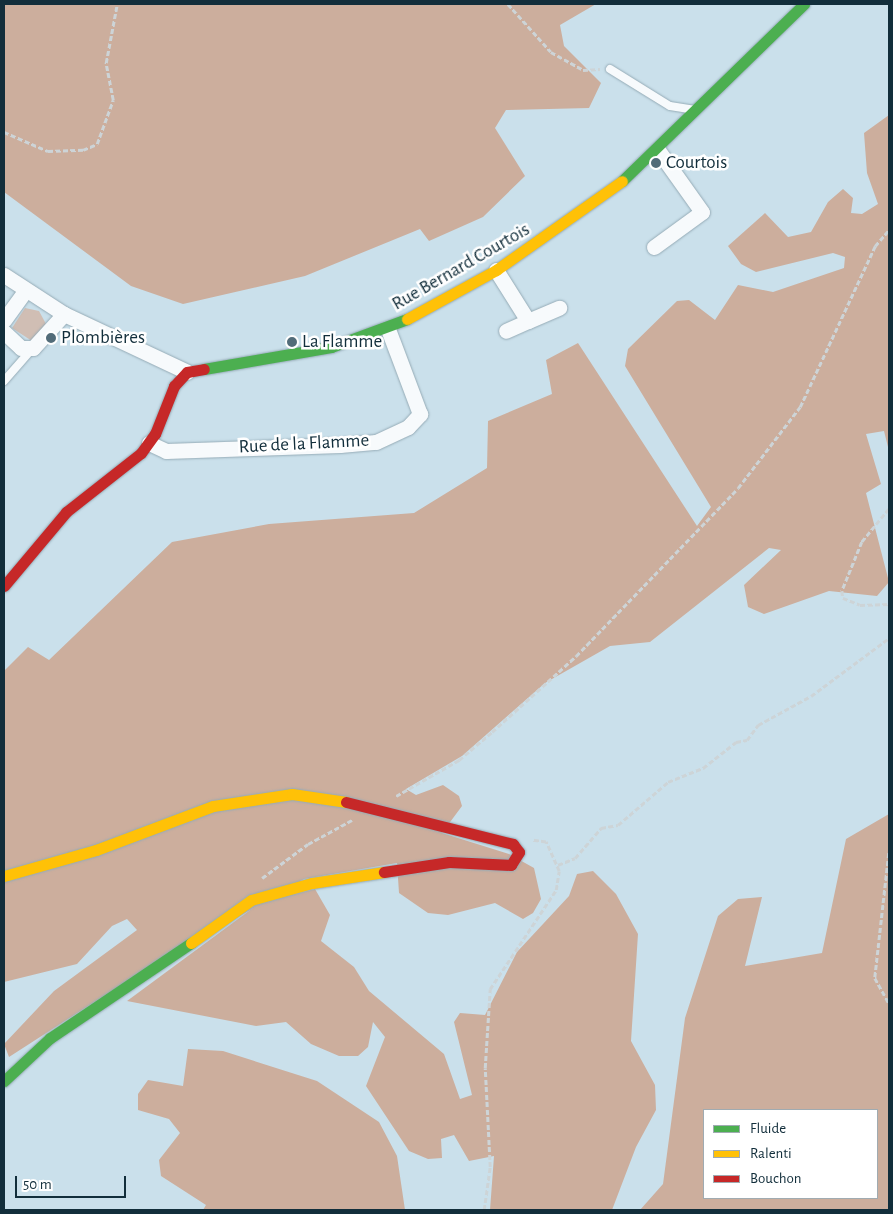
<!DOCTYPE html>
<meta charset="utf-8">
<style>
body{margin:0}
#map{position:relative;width:893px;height:1214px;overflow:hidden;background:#cae0eb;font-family:"Alegreya Sans",sans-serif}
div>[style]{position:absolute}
.green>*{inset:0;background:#d0beb4}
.forest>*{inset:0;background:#ccae9d}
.path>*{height:2.5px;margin-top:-1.25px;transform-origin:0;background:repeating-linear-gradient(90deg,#cdd4d7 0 5px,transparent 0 7.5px)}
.roads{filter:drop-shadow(0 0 1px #95abb6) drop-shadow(0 0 1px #95abb6)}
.lane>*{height:8px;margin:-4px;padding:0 4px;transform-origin:4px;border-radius:4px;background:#f7fafc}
.street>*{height:15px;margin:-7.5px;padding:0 7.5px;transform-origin:7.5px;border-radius:7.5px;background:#f7fafc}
.fast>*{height:11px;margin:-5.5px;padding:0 5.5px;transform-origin:5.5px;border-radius:5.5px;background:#4caf50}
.slow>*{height:11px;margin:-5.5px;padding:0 5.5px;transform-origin:5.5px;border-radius:5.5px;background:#ffc107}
.jam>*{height:11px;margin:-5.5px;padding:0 5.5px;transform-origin:5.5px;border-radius:5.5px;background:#c62828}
.dots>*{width:14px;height:14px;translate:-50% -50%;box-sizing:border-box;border:2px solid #fff;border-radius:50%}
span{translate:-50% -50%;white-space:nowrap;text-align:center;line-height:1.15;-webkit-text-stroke:5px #fff;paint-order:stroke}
.poi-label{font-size:19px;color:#122e3b}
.left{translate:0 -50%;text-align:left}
.street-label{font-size:19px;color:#122e3b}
.frame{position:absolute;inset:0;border:5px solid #122e3b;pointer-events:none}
.legend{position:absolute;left:703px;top:1109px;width:175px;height:90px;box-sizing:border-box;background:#fff;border:1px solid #a0abb1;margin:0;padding:6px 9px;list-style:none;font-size:15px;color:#122e3b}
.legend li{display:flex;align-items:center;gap:10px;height:25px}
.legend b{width:25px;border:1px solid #a0abb1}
.scale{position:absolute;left:15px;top:1176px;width:111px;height:22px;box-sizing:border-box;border:2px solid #122e3b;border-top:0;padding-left:6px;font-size:15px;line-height:18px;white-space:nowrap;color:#122e3b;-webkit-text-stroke:4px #fff;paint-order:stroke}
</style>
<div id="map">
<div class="green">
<div style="clip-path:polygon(25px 308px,39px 311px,46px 324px,32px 341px,12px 328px)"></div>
</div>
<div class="forest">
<div style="clip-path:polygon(4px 4px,596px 4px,560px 25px,564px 46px,601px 83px,589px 108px,506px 110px,495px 128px,525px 176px,483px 217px,429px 241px,420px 229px,305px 276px,183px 304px,131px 286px,4px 192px)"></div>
<div style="clip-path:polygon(889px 115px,889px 451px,884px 431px,866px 434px,881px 484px,866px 493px,889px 582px,877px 596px,829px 591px,764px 614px,748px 607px,744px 585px,781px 550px,769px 548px,650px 642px,610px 646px,545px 683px,462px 756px,406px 789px,416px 795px,443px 785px,459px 796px,462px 806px,442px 833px,509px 854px,534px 868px,541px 899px,533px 913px,523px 919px,495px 903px,448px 915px,428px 913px,399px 893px,397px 863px,304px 879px,127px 981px,9px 1057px,4px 1044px,54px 991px,137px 930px,127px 919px,112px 926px,77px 964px,4px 982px,4px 671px,28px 647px,49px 660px,172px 542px,269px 524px,414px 513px,487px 468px,488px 421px,552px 394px,546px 360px,578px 343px,697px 526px,711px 507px,625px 366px,628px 349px,677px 301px,689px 300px,715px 320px,738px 285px,773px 292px,844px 268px,845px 257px,833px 253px,756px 272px,741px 264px,728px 246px,765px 213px,788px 237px,811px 232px,828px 202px,843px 189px,853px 198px,851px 213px,862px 214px,878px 204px,867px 173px,864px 133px)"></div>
<div style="clip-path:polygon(evenodd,889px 814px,889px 1210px,640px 1210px,663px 1184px,685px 1018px,718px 916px,738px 899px,762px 897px,745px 966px,822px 953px,846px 839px,889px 814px,877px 1110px,877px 1198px,704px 1198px,704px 1110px,877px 1110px)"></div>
<div style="clip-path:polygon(593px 871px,616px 894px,638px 934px,631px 1041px,655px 1085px,656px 1110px,636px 1147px,612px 1210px,490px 1210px,494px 1156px,469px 1161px,454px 1135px,441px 1139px,442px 1158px,428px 1159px,409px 1151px,366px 1086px,385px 1037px,373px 1022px,368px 1047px,358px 1056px,339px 1056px,311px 1044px,286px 1022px,256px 1026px,127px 1001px,261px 902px,315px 889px,330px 915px,321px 941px,354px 967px,369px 991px,444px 1054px,460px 1099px,472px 1095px,454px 1022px,460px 1013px,485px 1015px,517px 952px,569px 896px,577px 874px)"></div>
<div style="clip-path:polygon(188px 1049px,223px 1051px,317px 1081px,379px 1122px,397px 1156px,405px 1210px,203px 1210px,206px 1205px,161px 1176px,159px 1160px,180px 1133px,169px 1119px,138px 1110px,138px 1094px,148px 1080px,183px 1086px)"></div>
</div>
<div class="path">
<div style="left:508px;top:4px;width:64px;rotate:48.1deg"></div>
<div style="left:551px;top:52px;width:37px;rotate:29deg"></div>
<div style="left:583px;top:70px;width:17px;rotate:-3deg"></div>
<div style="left:4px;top:132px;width:48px;rotate:23.4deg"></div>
<div style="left:48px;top:151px;width:35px;rotate:-2deg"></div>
<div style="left:83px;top:150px;width:15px;rotate:-23deg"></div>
<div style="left:97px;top:144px;width:47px;rotate:-70deg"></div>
<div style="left:113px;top:100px;width:38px;rotate:-101deg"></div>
<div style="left:106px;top:63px;width:60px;rotate:-79.4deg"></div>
<div style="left:889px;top:509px;width:43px;rotate:129.3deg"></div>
<div style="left:862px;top:542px;width:53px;rotate:112.2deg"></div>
<div style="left:842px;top:591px;width:7px;rotate:82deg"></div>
<div style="left:843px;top:598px;width:18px;rotate:22deg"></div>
<div style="left:860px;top:605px;width:29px;rotate:-2deg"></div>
<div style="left:396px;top:796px;width:73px;rotate:-29.7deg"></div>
<div style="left:459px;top:760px;width:43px;rotate:-40.3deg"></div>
<div style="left:492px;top:732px;width:113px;rotate:-42.1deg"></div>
<div style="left:576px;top:656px;width:233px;rotate:-46deg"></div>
<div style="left:738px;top:488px;width:102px;rotate:-52.6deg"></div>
<div style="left:800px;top:407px;width:178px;rotate:-65deg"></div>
<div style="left:875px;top:246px;width:21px;rotate:-49deg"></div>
<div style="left:889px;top:853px;width:126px;rotate:96.4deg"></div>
<div style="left:875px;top:978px;width:29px;rotate:61deg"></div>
<div style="left:558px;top:865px;width:18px;rotate:-22deg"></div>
<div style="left:575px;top:858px;width:40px;rotate:-49deg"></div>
<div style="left:601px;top:828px;width:17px;rotate:-10deg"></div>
<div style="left:618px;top:825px;width:66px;rotate:-40.7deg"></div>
<div style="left:668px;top:782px;width:38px;rotate:-22deg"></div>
<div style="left:703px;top:768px;width:42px;rotate:-38.2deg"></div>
<div style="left:736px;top:742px;width:11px;rotate:-10deg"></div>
<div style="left:747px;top:740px;width:19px;rotate:-54deg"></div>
<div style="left:758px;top:725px;width:60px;rotate:-28.7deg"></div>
<div style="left:811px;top:696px;width:97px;rotate:-36.6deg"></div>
<div style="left:262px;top:878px;width:57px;rotate:-36.5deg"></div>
<div style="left:308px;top:844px;width:50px;rotate:-28.6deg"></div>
<div style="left:484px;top:1210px;width:43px;rotate:-82.1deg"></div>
<div style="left:490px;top:1167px;width:99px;rotate:-92.9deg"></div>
<div style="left:485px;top:1068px;width:79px;rotate:-86.4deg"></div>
<div style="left:490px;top:989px;width:119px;rotate:-56.3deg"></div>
<div style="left:556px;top:890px;width:19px;rotate:-81deg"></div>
<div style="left:559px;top:871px;width:32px;rotate:-114deg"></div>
<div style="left:546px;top:842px;width:15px;rotate:-172deg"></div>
</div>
<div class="roads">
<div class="lane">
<div style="left:610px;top:69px;width:70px;rotate:31.7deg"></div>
<div style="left:670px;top:106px;width:24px;rotate:9deg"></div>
<div style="left:4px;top:381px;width:44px;rotate:-48.7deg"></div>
</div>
<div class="street">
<div style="left:654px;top:247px;width:59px;rotate:-36.1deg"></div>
<div style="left:702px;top:212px;width:76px;rotate:-125.4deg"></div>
<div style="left:496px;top:270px;width:60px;rotate:57.9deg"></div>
<div style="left:528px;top:321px;width:24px;rotate:156deg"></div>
<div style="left:4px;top:275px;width:72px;rotate:33deg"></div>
<div style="left:64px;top:314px;width:136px;rotate:25.2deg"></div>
<div style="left:4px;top:320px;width:36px;rotate:-54deg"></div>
<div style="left:528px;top:321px;width:34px;rotate:-23deg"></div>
<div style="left:4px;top:332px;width:23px;rotate:43deg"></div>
<div style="left:21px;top:348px;width:12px"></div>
<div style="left:33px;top:348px;width:46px;rotate:-47.6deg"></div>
<div style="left:149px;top:443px;width:19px;rotate:25deg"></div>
<div style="left:166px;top:451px;width:174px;rotate:-2deg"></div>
<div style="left:340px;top:445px;width:36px;rotate:-5deg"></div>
<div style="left:376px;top:442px;width:35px;rotate:-25deg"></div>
<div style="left:408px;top:427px;width:18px;rotate:-47deg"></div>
<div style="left:420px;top:414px;width:91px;rotate:-110.6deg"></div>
</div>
<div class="fast">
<div style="left:622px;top:181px;width:254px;rotate:-44.2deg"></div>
<div style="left:204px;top:369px;width:129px;rotate:-9.8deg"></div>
<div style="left:331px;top:347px;width:81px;rotate:-20.2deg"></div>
<div style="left:4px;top:1081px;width:63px;rotate:-43.1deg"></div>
<div style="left:50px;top:1038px;width:170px;rotate:-34deg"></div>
</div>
<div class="slow">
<div style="left:407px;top:319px;width:102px;rotate:-28.8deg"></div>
<div style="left:496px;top:270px;width:154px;rotate:-35.2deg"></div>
<div style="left:4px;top:876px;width:96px;rotate:-15.8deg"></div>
<div style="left:96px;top:850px;width:125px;rotate:-20.6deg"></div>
<div style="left:213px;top:806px;width:80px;rotate:-8.6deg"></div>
<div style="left:292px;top:794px;width:55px;rotate:8.4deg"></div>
<div style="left:191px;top:943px;width:74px;rotate:-35.6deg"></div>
<div style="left:251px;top:900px;width:63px;rotate:-15.6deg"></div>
<div style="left:312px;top:883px;width:73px;rotate:-8.7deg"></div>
</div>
<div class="jam">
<div style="left:4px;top:586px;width:97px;rotate:-50deg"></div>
<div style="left:66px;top:512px;width:95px;rotate:-38.2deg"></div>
<div style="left:141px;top:453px;width:24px;rotate:-54deg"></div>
<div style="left:155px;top:434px;width:52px;rotate:-68.4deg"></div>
<div style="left:174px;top:386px;width:19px;rotate:-47deg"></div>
<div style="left:187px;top:372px;width:17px;rotate:-10deg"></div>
<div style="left:346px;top:802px;width:172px;rotate:14.1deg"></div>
<div style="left:513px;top:844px;width:10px;rotate:53deg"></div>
<div style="left:519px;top:852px;width:15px;rotate:122deg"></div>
<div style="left:511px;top:865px;width:62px;rotate:-177.2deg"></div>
<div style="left:449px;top:862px;width:66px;rotate:171.3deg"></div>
</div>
</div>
<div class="dots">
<div style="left:656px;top:163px;background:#526c79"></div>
<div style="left:51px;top:338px;background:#526c79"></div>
<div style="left:292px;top:342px;background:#526c79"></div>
</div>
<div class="poi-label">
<span class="left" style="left:666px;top:163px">Courtois</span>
<span class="left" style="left:61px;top:338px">Plombières</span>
<span class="left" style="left:302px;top:342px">La Flamme</span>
</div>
<div class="street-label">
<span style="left:461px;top:267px;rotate:-30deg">Rue Bernard Courtois</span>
<span style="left:304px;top:444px;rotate:-3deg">Rue de la Flamme</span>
</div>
<div class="frame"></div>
<ul class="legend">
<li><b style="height:6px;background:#4caf50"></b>Fluide</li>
<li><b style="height:6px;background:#ffc107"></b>Ralenti</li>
<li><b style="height:6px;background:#c62828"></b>Bouchon</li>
</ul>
<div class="scale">50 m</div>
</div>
